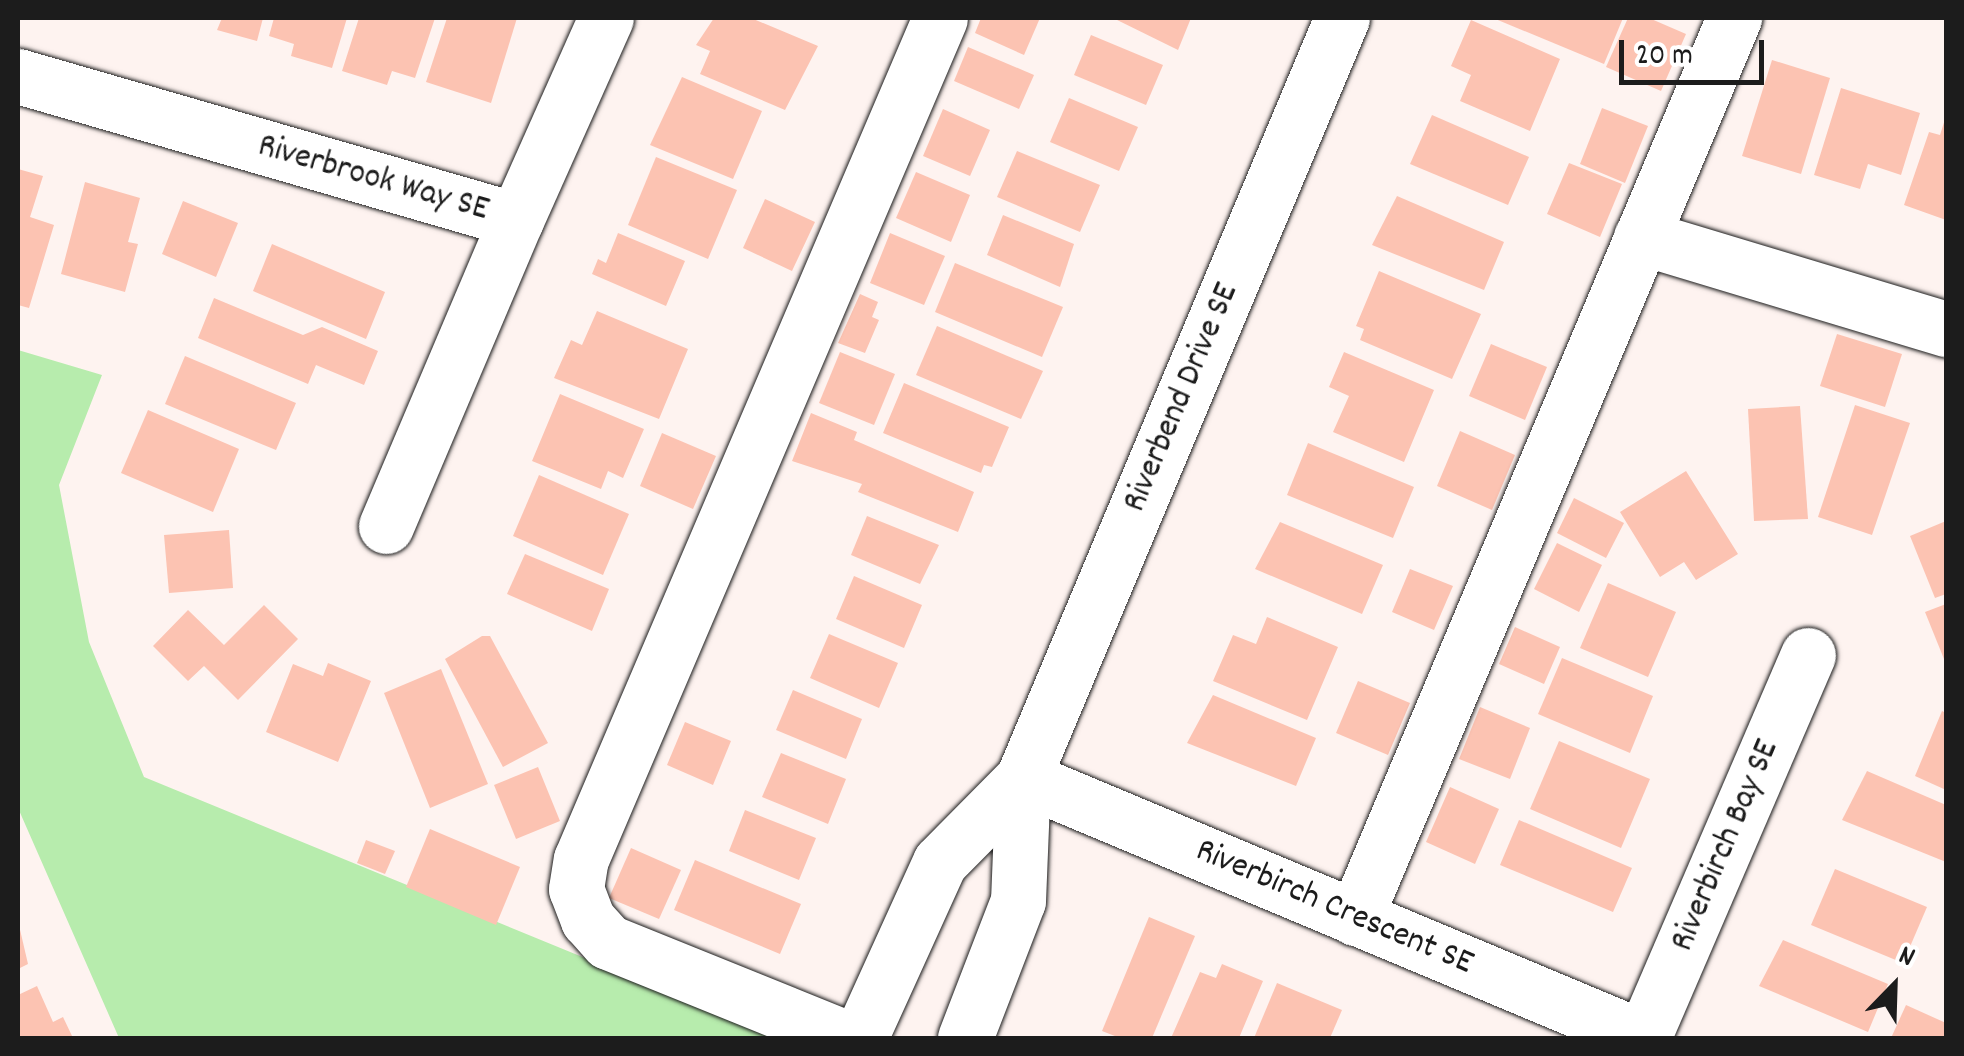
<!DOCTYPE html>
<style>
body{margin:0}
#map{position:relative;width:1964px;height:1056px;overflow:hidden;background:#fef3f0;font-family:Dekko,sans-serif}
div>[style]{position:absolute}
.green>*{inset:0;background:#b7ecad}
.building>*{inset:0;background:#fcc3b2}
.roads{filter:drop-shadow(0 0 2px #1c1c1c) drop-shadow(0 0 2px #1c1c1c)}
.minor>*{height:55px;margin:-27.5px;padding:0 27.5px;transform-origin:27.5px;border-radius:27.5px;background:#fff}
span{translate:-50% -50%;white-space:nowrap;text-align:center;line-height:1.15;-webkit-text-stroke:10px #fff;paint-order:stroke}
.street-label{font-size:35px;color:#1c1c1c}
.frame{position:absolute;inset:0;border:20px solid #1c1c1c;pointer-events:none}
.north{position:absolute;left:1844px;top:936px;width:100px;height:100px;-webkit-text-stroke:8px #fff;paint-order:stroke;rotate:23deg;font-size:28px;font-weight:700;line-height:40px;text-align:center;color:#1c1c1c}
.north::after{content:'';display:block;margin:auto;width:35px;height:45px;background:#1c1c1c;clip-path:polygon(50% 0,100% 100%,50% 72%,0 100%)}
.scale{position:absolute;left:1619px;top:40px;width:145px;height:45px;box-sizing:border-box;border:5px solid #1c1c1c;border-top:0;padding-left:12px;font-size:30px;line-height:35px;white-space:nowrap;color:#1c1c1c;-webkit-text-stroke:8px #fff;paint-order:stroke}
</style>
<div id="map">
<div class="green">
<div style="clip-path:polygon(18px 350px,102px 375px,59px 485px,89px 642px,144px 777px,780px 1038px,119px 1038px,18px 808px)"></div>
</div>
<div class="building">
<div style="clip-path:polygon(222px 18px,263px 18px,257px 41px,217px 30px)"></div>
<div style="clip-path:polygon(274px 18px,347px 18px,332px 68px,291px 56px,294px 44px,269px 36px)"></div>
<div style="clip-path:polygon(359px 18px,435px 18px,415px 78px,392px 71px,387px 85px,342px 71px)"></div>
<div style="clip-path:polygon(447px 18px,517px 18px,491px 103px,426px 82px)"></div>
<div style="clip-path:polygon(714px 18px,751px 18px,818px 46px,785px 110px,700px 74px,710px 51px,696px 45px)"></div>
<div style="clip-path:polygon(981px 18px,1040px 18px,1024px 55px,975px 33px)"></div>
<div style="clip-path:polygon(1113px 18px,1191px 18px,1178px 50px)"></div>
<div style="clip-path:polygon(1493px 18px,1623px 18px,1604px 64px)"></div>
<div style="clip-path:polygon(1628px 18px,1649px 18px,1686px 34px,1661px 91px,1606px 67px)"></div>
<div style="clip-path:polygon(1471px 20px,1560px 59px,1530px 131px,1460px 101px,1471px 75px,1451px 66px)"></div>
<div style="clip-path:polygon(1091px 35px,1163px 65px,1146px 105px,1074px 75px)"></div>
<div style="clip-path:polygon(968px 47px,1034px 75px,1019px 109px,954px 81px)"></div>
<div style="clip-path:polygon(1772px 60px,1830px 78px,1801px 174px,1742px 156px)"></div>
<div style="clip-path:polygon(682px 77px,762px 111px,733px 179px,650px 145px)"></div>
<div style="clip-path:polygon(1841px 88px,1920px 113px,1901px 175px,1868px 164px,1860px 189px,1814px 175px)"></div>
<div style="clip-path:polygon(1069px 98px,1138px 127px,1119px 171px,1050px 142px)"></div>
<div style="clip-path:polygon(1602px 108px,1648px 126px,1625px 183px,1580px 164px)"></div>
<div style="clip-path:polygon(943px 109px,990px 130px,970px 176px,923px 156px)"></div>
<div style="clip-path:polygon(1432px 115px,1529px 157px,1508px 205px,1410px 164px)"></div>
<div style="clip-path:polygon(1946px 116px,1946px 220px,1904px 205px,1929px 132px,1940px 135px)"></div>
<div style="clip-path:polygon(1017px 151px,1100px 185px,1080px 232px,997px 197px)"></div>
<div style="clip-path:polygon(656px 157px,737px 190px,708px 259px,628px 225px)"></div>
<div style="clip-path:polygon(1569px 163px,1622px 184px,1600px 237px,1547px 214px)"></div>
<div style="clip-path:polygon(18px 169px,43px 176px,30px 217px,54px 225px,29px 308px,18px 305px)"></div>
<div style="clip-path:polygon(916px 172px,970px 195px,951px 242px,896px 218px)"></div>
<div style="clip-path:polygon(85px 182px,140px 198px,128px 242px,138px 244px,125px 292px,61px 274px)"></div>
<div style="clip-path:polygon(1397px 196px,1504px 242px,1484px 290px,1372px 245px)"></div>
<div style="clip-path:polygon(765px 199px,815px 222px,792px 271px,743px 248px)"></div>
<div style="clip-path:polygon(183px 201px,238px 223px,216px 277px,162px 254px)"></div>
<div style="clip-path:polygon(1003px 215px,1074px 244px,1060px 287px,987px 255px)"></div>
<div style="clip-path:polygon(618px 233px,685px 261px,666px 306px,592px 274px,598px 259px,606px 263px)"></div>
<div style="clip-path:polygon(890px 233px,945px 256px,924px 305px,870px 283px)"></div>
<div style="clip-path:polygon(272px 244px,385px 292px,366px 339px,253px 291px)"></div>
<div style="clip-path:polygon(955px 263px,1063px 307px,1042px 357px,935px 312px)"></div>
<div style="clip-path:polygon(1379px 271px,1481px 314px,1452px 379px,1360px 340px,1364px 329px,1356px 326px)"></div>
<div style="clip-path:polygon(860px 294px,878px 302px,872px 317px,879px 320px,865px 353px,838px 343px)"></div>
<div style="clip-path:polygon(214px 298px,303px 335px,322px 327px,378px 351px,364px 385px,316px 365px,308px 384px,198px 338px)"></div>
<div style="clip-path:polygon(597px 311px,688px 349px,659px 419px,554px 378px,571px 340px,582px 345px)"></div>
<div style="clip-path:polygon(937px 326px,1043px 371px,1021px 419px,916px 375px)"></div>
<div style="clip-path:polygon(1837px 334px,1902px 354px,1885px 407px,1820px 386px)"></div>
<div style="clip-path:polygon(1491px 344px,1547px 367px,1525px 420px,1469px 396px)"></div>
<div style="clip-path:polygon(840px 352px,895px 374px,874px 425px,819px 403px)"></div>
<div style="clip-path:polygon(1344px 352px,1434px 390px,1404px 462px,1333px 432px,1349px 396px,1329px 387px)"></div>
<div style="clip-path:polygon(185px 356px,296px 403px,276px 450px,165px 404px)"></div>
<div style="clip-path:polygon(904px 383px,1009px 427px,992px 467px,984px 465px,981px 473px,883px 433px)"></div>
<div style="clip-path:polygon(560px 394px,644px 429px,623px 478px,608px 471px,601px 489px,532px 461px)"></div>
<div style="clip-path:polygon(1855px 405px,1910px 423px,1872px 535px,1818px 517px)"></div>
<div style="clip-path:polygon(1800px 406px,1808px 519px,1754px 521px,1748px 409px)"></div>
<div style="clip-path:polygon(148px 410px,239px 449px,213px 512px,121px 473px)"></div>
<div style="clip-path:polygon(811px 413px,857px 432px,854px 440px,974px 492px,958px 532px,858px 492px,862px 484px,792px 461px)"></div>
<div style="clip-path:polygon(1460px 431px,1515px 455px,1492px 510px,1437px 486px)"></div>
<div style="clip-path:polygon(662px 433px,716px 456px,693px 509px,640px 486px)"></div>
<div style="clip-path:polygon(1308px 443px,1414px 487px,1393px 538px,1287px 495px)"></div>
<div style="clip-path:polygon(1686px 471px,1738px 554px,1696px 580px,1684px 562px,1660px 577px,1620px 512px)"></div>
<div style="clip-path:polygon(539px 475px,629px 514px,603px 575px,513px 536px)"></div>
<div style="clip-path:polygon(1574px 498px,1624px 523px,1606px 558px,1557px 533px)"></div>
<div style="clip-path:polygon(867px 516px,939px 545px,920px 584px,851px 555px)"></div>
<div style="clip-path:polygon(1946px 521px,1946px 594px,1935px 598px,1910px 536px)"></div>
<div style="clip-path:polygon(1280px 522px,1383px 565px,1362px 614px,1255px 569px)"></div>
<div style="clip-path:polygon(229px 530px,233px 588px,169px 593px,164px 535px)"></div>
<div style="clip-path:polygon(1557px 543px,1602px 565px,1579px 612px,1534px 589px)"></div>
<div style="clip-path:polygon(525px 554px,609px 589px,592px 631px,507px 594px)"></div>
<div style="clip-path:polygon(1410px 569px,1453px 586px,1434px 630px,1392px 612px)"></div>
<div style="clip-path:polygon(854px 576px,922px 605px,904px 648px,836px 619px)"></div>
<div style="clip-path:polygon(1608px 583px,1676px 612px,1648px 677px,1580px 648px)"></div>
<div style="clip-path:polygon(1946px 604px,1946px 664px,1925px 612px)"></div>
<div style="clip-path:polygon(264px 605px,298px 639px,238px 700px,204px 666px,188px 681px,153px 646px,188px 610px,224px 645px)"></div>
<div style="clip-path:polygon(1267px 617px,1338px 647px,1307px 720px,1213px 681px,1233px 635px,1256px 644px)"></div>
<div style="clip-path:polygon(1515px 627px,1560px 647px,1544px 684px,1499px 664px)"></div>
<div style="clip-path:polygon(829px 634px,898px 663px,879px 708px,810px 678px)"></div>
<div style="clip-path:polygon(482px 636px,490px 636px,548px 743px,503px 767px,445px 659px)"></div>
<div style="clip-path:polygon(1562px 658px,1653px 696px,1630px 753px,1538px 714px)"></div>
<div style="clip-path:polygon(328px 663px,371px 681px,338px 762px,266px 732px,293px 664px,323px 676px)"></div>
<div style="clip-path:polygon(441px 669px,488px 784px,430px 808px,384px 693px)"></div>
<div style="clip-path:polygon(1358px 681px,1410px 703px,1388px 755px,1336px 733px)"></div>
<div style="clip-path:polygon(793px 690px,862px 719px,846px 759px,776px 730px)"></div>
<div style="clip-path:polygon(1213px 695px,1316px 738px,1296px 786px,1187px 743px)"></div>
<div style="clip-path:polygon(1480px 707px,1530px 728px,1510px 779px,1459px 759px)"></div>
<div style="clip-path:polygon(1942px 711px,1946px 713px,1946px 790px,1915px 776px)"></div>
<div style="clip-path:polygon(685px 722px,731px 741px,713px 785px,667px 765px)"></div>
<div style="clip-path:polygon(1559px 741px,1650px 779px,1621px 848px,1530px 809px)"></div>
<div style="clip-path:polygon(781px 753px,846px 779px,828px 824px,762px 797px)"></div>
<div style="clip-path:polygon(538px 767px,560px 821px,516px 839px,494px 785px)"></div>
<div style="clip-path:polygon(1867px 771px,1946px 805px,1946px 862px,1842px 820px)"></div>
<div style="clip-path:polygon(1450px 787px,1499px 809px,1475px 864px,1426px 842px)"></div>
<div style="clip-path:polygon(745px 810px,816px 838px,799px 880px,729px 851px)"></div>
<div style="clip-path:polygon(1519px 820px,1632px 868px,1613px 912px,1500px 865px)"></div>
<div style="clip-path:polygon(430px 829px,520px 867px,496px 925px,406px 887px)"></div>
<div style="clip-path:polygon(366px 840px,395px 851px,385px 874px,357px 863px)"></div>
<div style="clip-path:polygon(631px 848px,681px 870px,659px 919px,609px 898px)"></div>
<div style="clip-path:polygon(695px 860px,801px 904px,780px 954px,674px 910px)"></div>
<div style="clip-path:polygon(1835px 869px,1927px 907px,1903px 963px,1811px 925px)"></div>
<div style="clip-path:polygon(1149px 917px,1195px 936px,1152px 1038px,1120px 1038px,1102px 1031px)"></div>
<div style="clip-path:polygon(18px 921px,28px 964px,18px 969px)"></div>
<div style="clip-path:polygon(1783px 940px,1888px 984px,1868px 1032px,1759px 986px)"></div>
<div style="clip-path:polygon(1222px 964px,1263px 981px,1239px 1038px,1171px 1038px,1200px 972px,1216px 978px)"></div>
<div style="clip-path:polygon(1277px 983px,1342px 1010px,1330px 1038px,1254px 1038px)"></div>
<div style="clip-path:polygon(37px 986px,53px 1022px,63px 1017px,73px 1038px,18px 1038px,18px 995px)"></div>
<div style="clip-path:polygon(1906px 1005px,1946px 1023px,1946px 1038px,1891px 1038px)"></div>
</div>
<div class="roads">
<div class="minor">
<div style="left:18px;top:76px;width:518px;rotate:16.13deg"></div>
<div style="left:516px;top:220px;width:221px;rotate:-66deg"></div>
<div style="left:1641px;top:237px;width:319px;rotate:16.8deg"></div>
<div style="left:386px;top:526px;width:332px;rotate:-67deg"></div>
<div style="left:1023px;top:778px;width:673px;rotate:22.72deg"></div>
<div style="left:1355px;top:918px;width:977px;rotate:-67.16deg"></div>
<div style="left:846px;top:1038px;width:257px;rotate:-158deg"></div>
<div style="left:608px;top:942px;width:30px;rotate:-132deg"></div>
<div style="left:588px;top:920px;width:33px;rotate:-111deg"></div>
<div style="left:576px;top:889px;width:30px;rotate:-81deg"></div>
<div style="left:581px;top:859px;width:914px;rotate:-66.88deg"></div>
<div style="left:860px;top:1038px;width:193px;rotate:-65.6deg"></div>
<div style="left:940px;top:862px;width:118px;rotate:-45.3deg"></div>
<div style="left:965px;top:1038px;width:147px;rotate:-68.9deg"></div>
<div style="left:1018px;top:901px;width:123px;rotate:-87.7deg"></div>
<div style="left:1023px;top:778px;width:824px;rotate:-67.23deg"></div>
<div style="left:1643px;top:1038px;width:417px;rotate:-66.7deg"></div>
</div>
</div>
<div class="street-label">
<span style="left:373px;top:179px;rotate:16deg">Riverbrook Way SE</span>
<span style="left:1182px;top:398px;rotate:-67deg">Riverbend Drive SE</span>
<span style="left:1726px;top:846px;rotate:-67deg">Riverbirch Bay SE</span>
<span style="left:1334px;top:908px;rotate:23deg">Riverbirch Crescent SE</span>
</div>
<div class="frame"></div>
<div class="north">N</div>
<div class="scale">20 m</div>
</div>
